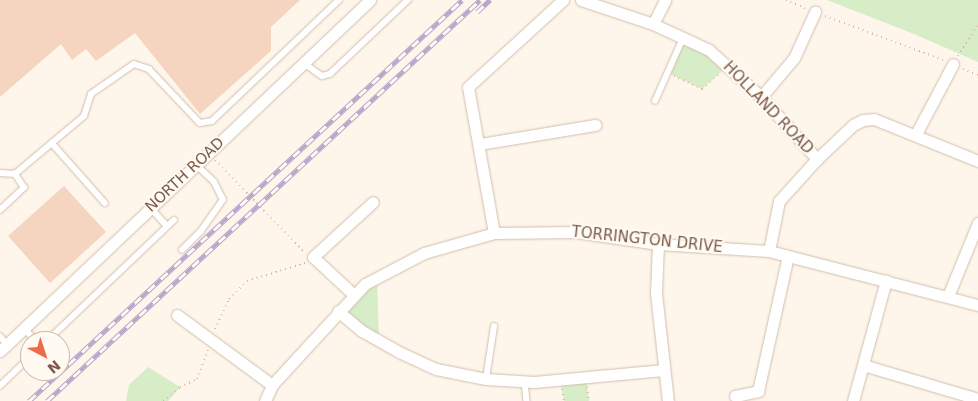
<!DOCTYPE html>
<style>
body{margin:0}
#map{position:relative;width:978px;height:401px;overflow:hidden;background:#fef6ea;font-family:"DejaVu Sans",sans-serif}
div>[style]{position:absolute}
.green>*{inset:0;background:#d7edc7}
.building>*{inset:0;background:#f5d4c0}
.path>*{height:2px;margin-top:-1px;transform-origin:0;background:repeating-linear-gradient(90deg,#dbb7a2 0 1px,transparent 0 5px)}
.roads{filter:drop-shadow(0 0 1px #d2bdae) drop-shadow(0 0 1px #d2bdae)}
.service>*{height:5.5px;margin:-2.75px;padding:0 2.75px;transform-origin:2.75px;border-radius:2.75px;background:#fff}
.minor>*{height:11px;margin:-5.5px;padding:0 5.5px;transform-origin:5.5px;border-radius:5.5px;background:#fff}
.rail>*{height:5px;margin-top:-2.5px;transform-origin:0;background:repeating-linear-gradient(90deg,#fffaf2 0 9px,#b9a6ca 0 18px);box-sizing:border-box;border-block:1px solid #b9a6ca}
span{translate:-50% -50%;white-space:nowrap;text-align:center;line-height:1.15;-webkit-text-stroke:4px #fffaf2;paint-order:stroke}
.street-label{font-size:15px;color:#7c5b4a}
.north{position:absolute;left:20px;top:331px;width:50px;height:50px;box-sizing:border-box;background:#fffaf2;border:1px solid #cbbaaf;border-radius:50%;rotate:140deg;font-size:14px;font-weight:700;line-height:20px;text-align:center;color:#7c5b4a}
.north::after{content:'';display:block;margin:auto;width:18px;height:22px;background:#ee6b49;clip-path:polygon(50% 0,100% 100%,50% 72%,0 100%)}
</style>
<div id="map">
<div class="green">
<div style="clip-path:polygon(827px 0,978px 0,978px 62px,914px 34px)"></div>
<div style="clip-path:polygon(683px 38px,729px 65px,702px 89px,668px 73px)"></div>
<div style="clip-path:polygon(377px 278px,379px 341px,344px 316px)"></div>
<div style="clip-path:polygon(148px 367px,180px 387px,168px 401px,126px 401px,129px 385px)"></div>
<div style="clip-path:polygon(586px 377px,589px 401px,564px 401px,560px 380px)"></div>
</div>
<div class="building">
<div style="clip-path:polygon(0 0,300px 0,271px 27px,271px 51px,200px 114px,135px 33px,96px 61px,86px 49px,72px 60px,61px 44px,0 97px)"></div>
<div style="clip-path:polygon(64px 186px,106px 232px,50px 283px,8px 236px)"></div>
</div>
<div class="path">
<div style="left:786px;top:0;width:21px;rotate:23deg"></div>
<div style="left:825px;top:16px;width:126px;rotate:20.4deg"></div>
<div style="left:958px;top:56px;width:38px;rotate:-58deg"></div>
<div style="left:963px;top:69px;width:16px;rotate:22deg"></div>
<div style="left:674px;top:76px;width:31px;rotate:25deg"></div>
<div style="left:702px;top:89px;width:24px;rotate:-42deg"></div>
<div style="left:215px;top:160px;width:128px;rotate:45.9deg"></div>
<div style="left:215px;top:329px;width:33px;rotate:-65deg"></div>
<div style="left:229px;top:299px;width:25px;rotate:-45deg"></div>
<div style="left:247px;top:281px;width:61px;rotate:-17.2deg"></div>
<div style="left:587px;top:387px;width:14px;rotate:82deg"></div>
<div style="left:562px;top:389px;width:12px;rotate:81deg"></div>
<div style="left:163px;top:401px;width:22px;rotate:-39deg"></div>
<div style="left:180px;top:387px;width:19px;rotate:-25deg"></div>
<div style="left:197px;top:379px;width:31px;rotate:-69deg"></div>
</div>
<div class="roads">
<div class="service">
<div style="left:304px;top:63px;width:22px;rotate:36deg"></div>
<div style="left:322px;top:76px;width:8px;rotate:-14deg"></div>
<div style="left:330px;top:74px;width:108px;rotate:-43.5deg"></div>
<div style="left:655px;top:101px;width:69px;rotate:-66deg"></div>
<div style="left:52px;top:143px;width:80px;rotate:48.5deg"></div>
<div style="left:0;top:173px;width:15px;rotate:4deg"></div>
<div style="left:15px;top:174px;width:90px;rotate:-40deg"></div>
<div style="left:84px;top:116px;width:23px;rotate:-72deg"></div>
<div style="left:91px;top:94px;width:52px;rotate:-34.9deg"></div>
<div style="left:134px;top:64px;width:16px;rotate:18deg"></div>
<div style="left:149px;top:69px;width:74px;rotate:46.6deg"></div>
<div style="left:200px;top:123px;width:12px;rotate:-9deg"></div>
<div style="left:212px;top:121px;width:175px;rotate:-43.6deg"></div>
<div style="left:151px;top:208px;width:24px;rotate:48deg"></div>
<div style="left:0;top:210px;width:33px;rotate:-43deg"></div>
<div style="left:24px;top:188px;width:17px;rotate:-123deg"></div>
<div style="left:182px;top:250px;width:27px;rotate:-45deg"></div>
<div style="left:201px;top:231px;width:38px;rotate:-55deg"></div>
<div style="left:223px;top:200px;width:20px;rotate:-117deg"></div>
<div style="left:214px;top:182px;width:25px;rotate:-137deg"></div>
<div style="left:24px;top:328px;width:18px;rotate:47deg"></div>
<div style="left:0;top:336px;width:11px;rotate:49deg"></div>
<div style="left:47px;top:341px;width:175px;rotate:-43.6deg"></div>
<div style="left:486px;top:379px;width:53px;rotate:-81.3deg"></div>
<div style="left:525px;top:382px;width:19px;rotate:84deg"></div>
<div style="left:0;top:386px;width:42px;rotate:-44deg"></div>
</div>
<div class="minor">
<div style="left:581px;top:0;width:76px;rotate:18.4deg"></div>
<div style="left:653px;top:24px;width:62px;rotate:24.9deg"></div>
<div style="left:709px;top:50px;width:70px;rotate:42.1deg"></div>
<div style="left:761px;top:97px;width:84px;rotate:47.9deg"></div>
<div style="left:653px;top:24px;width:27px;rotate:-63deg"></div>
<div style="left:761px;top:97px;width:51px;rotate:-49.8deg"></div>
<div style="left:794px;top:58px;width:51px;rotate:-65.5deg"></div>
<div style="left:916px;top:134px;width:79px;rotate:-62.1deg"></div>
<div style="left:480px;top:144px;width:117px;rotate:-9.4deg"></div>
<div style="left:494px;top:233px;width:148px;rotate:-100.1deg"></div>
<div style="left:468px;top:87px;width:129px;rotate:-42.5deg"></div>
<div style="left:658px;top:244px;width:49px;rotate:92.3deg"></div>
<div style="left:656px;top:293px;width:109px;rotate:83.7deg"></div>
<div style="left:769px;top:251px;width:51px;rotate:-78.7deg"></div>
<div style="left:779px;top:201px;width:57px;rotate:-47.9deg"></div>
<div style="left:817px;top:159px;width:50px;rotate:-43.4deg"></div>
<div style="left:853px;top:125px;width:11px;rotate:-27deg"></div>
<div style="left:863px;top:120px;width:11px;rotate:-5deg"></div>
<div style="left:874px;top:119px;width:112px;rotate:22deg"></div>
<div style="left:353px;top:294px;width:54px;rotate:-137.2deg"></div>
<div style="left:313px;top:257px;width:81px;rotate:-42.5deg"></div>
<div style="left:948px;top:296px;width:79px;rotate:-67.7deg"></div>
<div style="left:338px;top:311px;width:31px;rotate:40deg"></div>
<div style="left:362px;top:331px;width:43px;rotate:29.6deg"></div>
<div style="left:399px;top:352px;width:41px;rotate:24.7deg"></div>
<div style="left:436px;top:369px;width:51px;rotate:11.3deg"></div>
<div style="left:486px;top:379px;width:48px;rotate:3.6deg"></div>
<div style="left:534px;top:382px;width:130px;rotate:-5.3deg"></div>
<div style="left:177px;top:315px;width:118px;rotate:36.4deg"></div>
<div style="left:0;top:351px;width:510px;rotate:-43.49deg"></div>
<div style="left:863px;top:365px;width:120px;rotate:16.5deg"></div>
<div style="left:735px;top:396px;width:24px;rotate:-12deg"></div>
<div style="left:758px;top:391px;width:138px;rotate:-77.5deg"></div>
<div style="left:265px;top:401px;width:17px;rotate:-66deg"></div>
<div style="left:272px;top:385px;width:137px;rotate:-47.4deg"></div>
<div style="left:365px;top:284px;width:67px;rotate:-27.7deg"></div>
<div style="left:424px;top:253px;width:73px;rotate:-15.9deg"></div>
<div style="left:494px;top:233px;width:82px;rotate:-0.7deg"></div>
<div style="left:576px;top:232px;width:83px;rotate:8.3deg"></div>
<div style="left:658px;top:244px;width:111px;rotate:3.6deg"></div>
<div style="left:769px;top:251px;width:216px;rotate:14.5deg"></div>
<div style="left:853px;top:401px;width:125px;rotate:-74.7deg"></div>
</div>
</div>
<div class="rail">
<div style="left:477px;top:12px;width:18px;rotate:-43deg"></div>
<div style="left:29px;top:401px;width:590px;rotate:-42.8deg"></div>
<div style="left:47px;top:401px;width:590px;rotate:-42.8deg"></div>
</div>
<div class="street-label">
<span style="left:768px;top:108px;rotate:46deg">HOLLAND ROAD</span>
<span style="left:185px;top:175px;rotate:-43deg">NORTH ROAD</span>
<span style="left:647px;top:240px;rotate:6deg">TORRINGTON DRIVE</span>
</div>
<div class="north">N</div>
</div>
